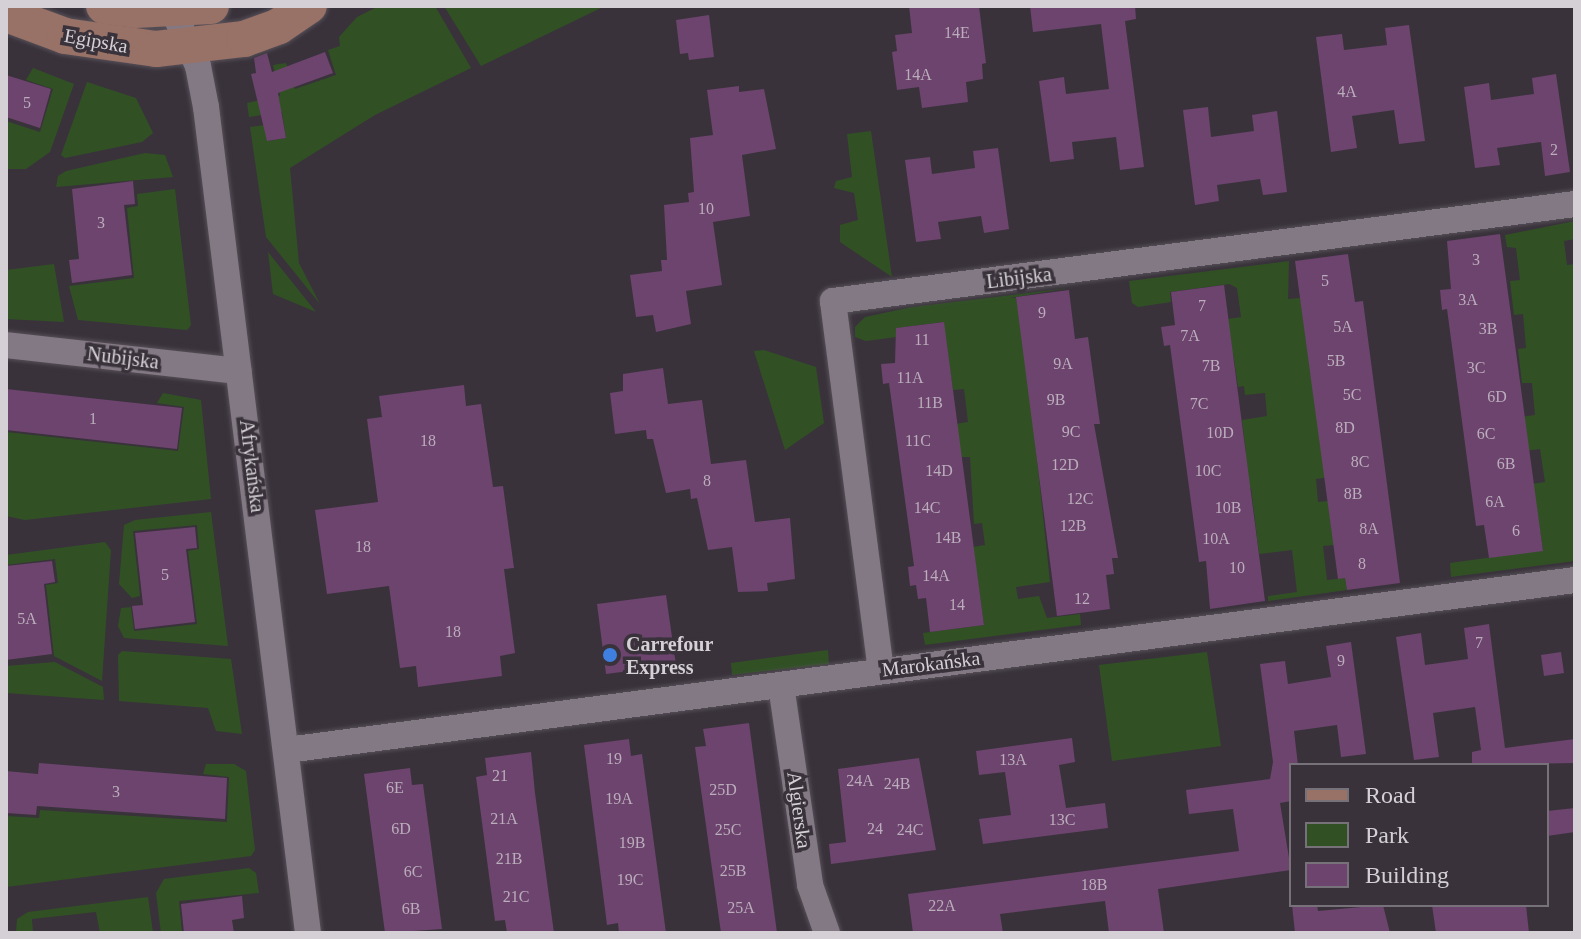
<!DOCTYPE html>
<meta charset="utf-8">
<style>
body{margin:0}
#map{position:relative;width:1581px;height:939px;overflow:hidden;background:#39323b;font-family:"Times New Roman",serif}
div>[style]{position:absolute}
.green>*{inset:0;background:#315125}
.building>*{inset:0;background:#6c446e}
.roads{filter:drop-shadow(0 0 2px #575058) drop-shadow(0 0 2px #575058)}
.street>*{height:26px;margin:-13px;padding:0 13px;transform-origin:13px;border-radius:13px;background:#837984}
.secondary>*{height:36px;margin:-18px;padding:0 18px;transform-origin:18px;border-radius:18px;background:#987167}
.dots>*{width:22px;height:22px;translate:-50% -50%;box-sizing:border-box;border:4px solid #39323b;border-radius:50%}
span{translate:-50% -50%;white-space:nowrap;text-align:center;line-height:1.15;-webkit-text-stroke:7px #39323b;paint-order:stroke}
.number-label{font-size:16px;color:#bbadbc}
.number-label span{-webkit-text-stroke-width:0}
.street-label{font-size:20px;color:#d5d0d6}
.poi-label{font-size:20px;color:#d5d0d6;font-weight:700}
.left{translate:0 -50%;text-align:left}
.frame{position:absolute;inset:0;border:8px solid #d5d0d6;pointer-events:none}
.legend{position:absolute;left:1289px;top:763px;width:260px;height:144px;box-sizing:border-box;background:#39323b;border:2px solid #777179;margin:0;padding:10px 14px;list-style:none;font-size:24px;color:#d5d0d6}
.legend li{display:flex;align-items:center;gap:16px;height:40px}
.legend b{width:40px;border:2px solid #777179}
</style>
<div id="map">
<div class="green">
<div style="clip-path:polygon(379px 6px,435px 6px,471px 68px,375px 115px,290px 168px,299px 263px,320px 304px,266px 237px,250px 127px,265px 125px,268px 141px,286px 138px,282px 112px,249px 117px,247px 103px,280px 96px,273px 65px,286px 63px,295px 89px,336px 75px,328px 50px,340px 46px,339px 37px,357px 17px)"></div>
<div style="clip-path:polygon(444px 6px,605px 6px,481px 66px)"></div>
<div style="clip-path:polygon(33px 68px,74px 84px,50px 152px,26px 169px,6px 169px,6px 121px,40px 132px,53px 89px,26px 80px)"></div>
<div style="clip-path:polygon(87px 82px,136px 98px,153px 133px,142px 142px,65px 158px,61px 155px)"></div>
<div style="clip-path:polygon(871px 131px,892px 277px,840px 242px,840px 225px,858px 220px,854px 193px,834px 188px,836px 181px,852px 177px,847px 134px)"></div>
<div style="clip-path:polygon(145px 153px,165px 155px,173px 177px,56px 187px,58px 176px,66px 171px)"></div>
<div style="clip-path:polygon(175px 189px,191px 325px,187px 330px,78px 320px,69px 286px,134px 278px,127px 208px,138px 206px,137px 194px)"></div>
<div style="clip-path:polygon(1575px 221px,1575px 239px,1564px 241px,1567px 265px,1575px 264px,1575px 561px,1451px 577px,1450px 563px,1543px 550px,1538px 517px,1524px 519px,1519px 486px,1545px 482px,1540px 449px,1516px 452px,1511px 418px,1535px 415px,1532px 383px,1522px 383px,1518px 349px,1526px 348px,1523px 314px,1514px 315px,1510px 281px,1520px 280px,1516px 248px,1507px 247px,1505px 235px)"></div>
<div style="clip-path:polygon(268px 252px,316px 312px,273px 294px)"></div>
<div style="clip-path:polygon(1289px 261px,1288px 299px,1300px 298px,1339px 476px,1316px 479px,1318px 502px,1328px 501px,1334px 545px,1323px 546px,1327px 580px,1345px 578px,1347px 590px,1268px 601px,1268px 596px,1297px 592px,1292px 550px,1259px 554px,1251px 488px,1237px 490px,1232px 455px,1246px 453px,1242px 420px,1267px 416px,1265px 393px,1245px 395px,1244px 386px,1238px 387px,1233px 353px,1219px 354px,1215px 321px,1241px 317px,1237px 288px,1229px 284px,1170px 292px,1171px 302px,1138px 307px,1132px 303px,1129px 281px)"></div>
<div style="clip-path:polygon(54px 264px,64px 322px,6px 319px,6px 270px)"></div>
<div style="clip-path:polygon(1069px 288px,1010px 298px,1016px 298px,1025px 346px,1050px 582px,1016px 587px,1018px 599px,1039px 596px,1047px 618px,1080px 614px,1081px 625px,925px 645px,923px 633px,984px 625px,973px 547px,985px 545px,982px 523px,974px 524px,970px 457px,961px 457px,943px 426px,968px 422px,964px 389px,953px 390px,943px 322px,897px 328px,897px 337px,866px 341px,855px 337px,855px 327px,865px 317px,912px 307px)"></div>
<div style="clip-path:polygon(764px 350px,816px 367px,824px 423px,785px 450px,754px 351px)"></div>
<div style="clip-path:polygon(163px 393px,201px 400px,211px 499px,25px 520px,6px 516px,6px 432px,178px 451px,184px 407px,157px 403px)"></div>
<div style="clip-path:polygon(211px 512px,228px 646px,124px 638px,118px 626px,121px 608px,131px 607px,134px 631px,197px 624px,188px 551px,199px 549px,197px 525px,133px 531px,140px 596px,132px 598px,119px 584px,124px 525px,135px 520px)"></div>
<div style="clip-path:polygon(105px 542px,111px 550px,102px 681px,54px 656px,46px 585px,58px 583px,55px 559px,6px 565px,6px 555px)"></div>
<div style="clip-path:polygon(828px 650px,829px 664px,732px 675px,731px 663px)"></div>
<div style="clip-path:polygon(122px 651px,231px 659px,242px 734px,216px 731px,208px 708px,119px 701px,118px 655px)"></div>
<div style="clip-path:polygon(1207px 652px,1221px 746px,1112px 761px,1099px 665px)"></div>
<div style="clip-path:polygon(55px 662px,103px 687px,104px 700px,6px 693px,6px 666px)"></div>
<div style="clip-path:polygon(206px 764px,234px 764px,246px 771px,255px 850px,251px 856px,6px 887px,6px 816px,39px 818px,40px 810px,227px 822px,229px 777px,203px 774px)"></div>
<div style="clip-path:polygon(249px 868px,256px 873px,259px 893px,179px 901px,182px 933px,161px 933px,156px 893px,164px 879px)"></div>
<div style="clip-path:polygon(148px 897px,153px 933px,100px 933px,96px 912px,32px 919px,33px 933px,16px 933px,17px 919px,28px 912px)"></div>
</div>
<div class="building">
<div style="clip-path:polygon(909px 6px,979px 6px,986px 63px,982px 64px,983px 79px,966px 82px,968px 102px,922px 108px,919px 87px,897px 90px,892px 52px,897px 51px,895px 35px,912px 33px)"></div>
<div style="clip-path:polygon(1030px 6px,1135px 6px,1136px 19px,1125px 21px,1144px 167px,1120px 170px,1116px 137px,1072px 142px,1074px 159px,1050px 162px,1039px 81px,1064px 77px,1066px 94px,1109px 89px,1101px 24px,1033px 32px)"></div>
<div style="clip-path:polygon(709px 15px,714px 57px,689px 60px,688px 53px,680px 54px,676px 20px)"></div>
<div style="clip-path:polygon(1409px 25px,1425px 141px,1399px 144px,1394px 110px,1352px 116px,1357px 148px,1331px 152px,1316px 37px,1342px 34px,1344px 50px,1387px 45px,1385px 28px)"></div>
<div style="clip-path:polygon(325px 52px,333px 73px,278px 93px,286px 138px,267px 141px,251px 74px,256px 73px,254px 58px,267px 53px,272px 72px)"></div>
<div style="clip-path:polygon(1556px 74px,1570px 172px,1545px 176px,1541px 142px,1497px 148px,1500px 165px,1475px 168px,1464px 87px,1489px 83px,1491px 100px,1512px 97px,1534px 94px,1532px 78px)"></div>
<div style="clip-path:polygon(6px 75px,51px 89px,40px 128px,6px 117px)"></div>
<div style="clip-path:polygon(739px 86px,739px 92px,764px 89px,776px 149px,742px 155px,750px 216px,713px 222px,722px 285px,686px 291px,691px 324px,656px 332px,653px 315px,636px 317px,630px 275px,662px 271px,661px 260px,667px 260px,664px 205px,689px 202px,688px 193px,694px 192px,690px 138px,713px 135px,707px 90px)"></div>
<div style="clip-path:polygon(1208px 107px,1211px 137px,1254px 131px,1252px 115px,1277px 111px,1287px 192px,1263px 195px,1260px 179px,1217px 185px,1219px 201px,1195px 205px,1183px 110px)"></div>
<div style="clip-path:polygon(998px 148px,1009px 229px,984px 233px,981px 216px,960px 219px,938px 222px,941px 239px,916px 242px,905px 160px,930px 157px,932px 174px,954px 171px,975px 168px,973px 151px)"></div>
<div style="clip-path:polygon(133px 181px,135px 204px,124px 205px,132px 275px,72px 283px,69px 260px,79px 259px,72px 189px)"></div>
<div style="clip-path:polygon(1500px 234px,1543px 551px,1489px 558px,1484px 525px,1476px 526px,1447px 309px,1442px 310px,1440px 290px,1451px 289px,1447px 241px)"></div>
<div style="clip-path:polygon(1348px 254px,1355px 302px,1363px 301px,1400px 583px,1347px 590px,1345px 578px,1338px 579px,1295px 261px)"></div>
<div style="clip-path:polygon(1224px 285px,1265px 601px,1210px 609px,1206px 561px,1199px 562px,1170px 345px,1164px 346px,1161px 327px,1175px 325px,1171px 292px)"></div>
<div style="clip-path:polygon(1069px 290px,1075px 339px,1088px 337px,1100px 424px,1094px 424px,1118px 558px,1112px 558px,1114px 574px,1106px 575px,1110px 609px,1057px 616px,1016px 297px)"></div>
<div style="clip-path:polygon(944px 322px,984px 625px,930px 632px,926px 598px,918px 599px,916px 585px,910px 586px,908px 567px,914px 566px,889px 383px,883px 384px,881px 364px,895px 363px,896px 328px)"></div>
<div style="clip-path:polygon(663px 368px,668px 404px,702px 400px,711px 464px,746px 460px,755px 522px,790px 518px,795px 579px,767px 583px,768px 591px,738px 592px,732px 547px,708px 550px,697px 498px,691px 499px,690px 489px,666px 493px,653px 439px,647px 439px,646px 430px,615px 434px,610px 393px,623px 391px,623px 374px)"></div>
<div style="clip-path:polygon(464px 385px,466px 406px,481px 404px,493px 487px,503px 486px,514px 568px,504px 569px,515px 653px,500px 656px,502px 676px,418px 687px,416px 666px,400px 668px,389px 586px,327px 594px,315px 510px,378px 502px,367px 419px,382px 417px,379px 396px)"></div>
<div style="clip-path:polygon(6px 389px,182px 408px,177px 449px,6px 430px)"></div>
<div style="clip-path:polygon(195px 527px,197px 548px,186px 549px,195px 622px,135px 629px,132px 606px,143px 605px,135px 533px)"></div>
<div style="clip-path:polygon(52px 561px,55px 582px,44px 584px,52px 654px,6px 660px,6px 566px)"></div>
<div style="clip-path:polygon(666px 595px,676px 665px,606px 674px,597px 604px)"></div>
<div style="clip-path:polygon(1489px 624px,1505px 748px,1575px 739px,1575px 763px,1472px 765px,1472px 752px,1481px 750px,1475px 707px,1433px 713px,1439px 757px,1414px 760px,1396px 637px,1421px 633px,1425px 665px,1447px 662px,1468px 659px,1464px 628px)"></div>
<div style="clip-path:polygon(1351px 642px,1366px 754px,1341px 757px,1337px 725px,1294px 731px,1298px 765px,1291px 765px,1291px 801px,1280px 803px,1291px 870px,1158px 889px,1164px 933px,1109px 933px,1105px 901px,1000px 914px,1003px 933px,913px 933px,908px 894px,1239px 851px,1233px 809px,1189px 814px,1186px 790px,1270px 779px,1273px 762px,1260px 664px,1285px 661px,1288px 684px,1331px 677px,1326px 646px)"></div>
<div style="clip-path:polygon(1561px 652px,1564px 673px,1544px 676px,1541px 655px)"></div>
<div style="clip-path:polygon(749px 723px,777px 933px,721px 933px,695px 747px,706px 746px,703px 729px)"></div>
<div style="clip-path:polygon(1072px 738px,1075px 762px,1059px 765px,1066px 808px,1105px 803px,1108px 828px,983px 844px,979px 819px,1011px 815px,1005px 772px,979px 775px,976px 751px)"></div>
<div style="clip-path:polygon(629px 739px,631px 756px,642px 754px,666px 933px,619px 933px,618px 923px,607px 925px,584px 745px)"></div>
<div style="clip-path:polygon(531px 752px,535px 793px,554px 933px,507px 933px,505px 920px,495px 921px,476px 777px,487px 775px,485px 758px)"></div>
<div style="clip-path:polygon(919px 758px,936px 850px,831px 864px,829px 844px,846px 842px,838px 769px)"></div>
<div style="clip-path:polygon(39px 763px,227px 778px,225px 819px,37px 806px,36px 815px,6px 813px,6px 771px,38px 774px)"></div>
<div style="clip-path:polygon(410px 768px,412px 785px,423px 784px,442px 929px,385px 933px,364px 774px)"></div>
<div style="clip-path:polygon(1575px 808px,1575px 832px,1547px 836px,1547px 811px)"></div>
<div style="clip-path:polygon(242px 896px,244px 918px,232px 920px,234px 933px,184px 933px,181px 904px)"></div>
<div style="clip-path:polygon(1292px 905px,1317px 905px,1318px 911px,1383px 905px,1390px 933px,1295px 933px)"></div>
<div style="clip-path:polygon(1432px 905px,1526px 905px,1529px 933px,1436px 933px)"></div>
</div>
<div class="roads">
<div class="street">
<div style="left:171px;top:6px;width:66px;rotate:65.8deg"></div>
<div style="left:198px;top:66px;width:42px;rotate:79deg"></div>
<div style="left:206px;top:107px;width:832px;rotate:82.96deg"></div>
<div style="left:6px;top:345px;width:234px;rotate:6.4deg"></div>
<div style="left:881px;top:671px;width:373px;rotate:-97.4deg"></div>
<div style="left:833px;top:301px;width:748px;rotate:-7.45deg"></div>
<div style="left:781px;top:685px;width:202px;rotate:81.7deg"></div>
<div style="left:810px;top:885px;width:51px;rotate:70.5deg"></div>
<div style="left:287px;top:750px;width:1299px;rotate:-7.52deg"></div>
</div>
<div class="secondary">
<div style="left:104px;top:6px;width:31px;rotate:7deg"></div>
<div style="left:135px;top:10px;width:76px;rotate:-3deg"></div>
<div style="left:6px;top:14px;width:63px;rotate:20.4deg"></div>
<div style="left:65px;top:36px;width:92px;rotate:8.1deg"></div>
<div style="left:156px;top:49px;width:89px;rotate:-6.5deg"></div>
<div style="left:244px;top:39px;width:37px;rotate:-20deg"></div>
<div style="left:279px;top:26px;width:36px;rotate:-34deg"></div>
</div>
</div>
<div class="dots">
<div style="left:610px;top:655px;background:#3f7fe0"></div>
</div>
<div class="number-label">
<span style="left:957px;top:33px">14E</span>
<span style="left:918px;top:75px">14A</span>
<span style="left:1347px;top:92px">4A</span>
<span style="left:27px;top:103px">5</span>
<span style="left:1554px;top:150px">2</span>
<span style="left:706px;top:209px">10</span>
<span style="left:101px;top:223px">3</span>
<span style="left:1476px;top:260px">3</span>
<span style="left:1325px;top:281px">5</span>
<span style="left:1468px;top:300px">3A</span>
<span style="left:1202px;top:306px">7</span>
<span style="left:1042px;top:313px">9</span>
<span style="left:1343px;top:327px">5A</span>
<span style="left:1488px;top:329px">3B</span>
<span style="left:1190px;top:336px">7A</span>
<span style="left:922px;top:340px">11</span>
<span style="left:1336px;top:361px">5B</span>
<span style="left:1063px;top:364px">9A</span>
<span style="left:1211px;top:366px">7B</span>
<span style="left:1476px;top:368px">3C</span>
<span style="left:910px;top:378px">11A</span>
<span style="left:1352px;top:395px">5C</span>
<span style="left:1497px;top:397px">6D</span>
<span style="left:1056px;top:400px">9B</span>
<span style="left:930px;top:403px">11B</span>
<span style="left:1199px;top:404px">7C</span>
<span style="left:93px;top:419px">1</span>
<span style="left:1345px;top:428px">8D</span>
<span style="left:1071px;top:432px">9C</span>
<span style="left:1220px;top:433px">10D</span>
<span style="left:1486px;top:434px">6C</span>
<span style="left:428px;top:441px">18</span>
<span style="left:918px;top:441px">11C</span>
<span style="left:1360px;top:462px">8C</span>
<span style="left:1506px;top:464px">6B</span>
<span style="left:1065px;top:465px">12D</span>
<span style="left:939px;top:471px">14D</span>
<span style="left:1208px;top:471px">10C</span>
<span style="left:707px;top:481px">8</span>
<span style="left:1353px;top:494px">8B</span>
<span style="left:1080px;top:499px">12C</span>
<span style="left:1495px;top:502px">6A</span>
<span style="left:927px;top:508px">14C</span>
<span style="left:1228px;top:508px">10B</span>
<span style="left:1073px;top:526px">12B</span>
<span style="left:1369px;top:529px">8A</span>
<span style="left:1516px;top:531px">6</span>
<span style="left:948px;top:538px">14B</span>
<span style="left:1216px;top:539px">10A</span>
<span style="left:363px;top:547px">18</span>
<span style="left:1362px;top:564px">8</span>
<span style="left:1237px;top:568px">10</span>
<span style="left:165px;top:575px">5</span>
<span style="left:936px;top:576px">14A</span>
<span style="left:1082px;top:599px">12</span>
<span style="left:957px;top:605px">14</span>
<span style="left:27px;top:619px">5A</span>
<span style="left:453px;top:632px">18</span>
<span style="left:1479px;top:643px">7</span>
<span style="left:1341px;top:661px">9</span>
<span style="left:614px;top:759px">19</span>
<span style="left:1013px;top:760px">13A</span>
<span style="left:500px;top:776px">21</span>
<span style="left:860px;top:781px">24A</span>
<span style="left:897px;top:784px">24B</span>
<span style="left:395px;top:788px">6E</span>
<span style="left:723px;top:790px">25D</span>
<span style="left:116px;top:792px">3</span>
<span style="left:619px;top:799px">19A</span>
<span style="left:504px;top:819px">21A</span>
<span style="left:1062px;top:820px">13C</span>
<span style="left:401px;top:829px">6D</span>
<span style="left:875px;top:829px">24</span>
<span style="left:728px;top:830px">25C</span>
<span style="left:910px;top:830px">24C</span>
<span style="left:632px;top:843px">19B</span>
<span style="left:509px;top:859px">21B</span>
<span style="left:733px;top:871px">25B</span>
<span style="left:413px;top:872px">6C</span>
<span style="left:630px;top:880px">19C</span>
<span style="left:1094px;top:885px">18B</span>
<span style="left:516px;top:897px">21C</span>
<span style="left:942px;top:906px">22A</span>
<span style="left:741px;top:908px">25A</span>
<span style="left:411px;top:909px">6B</span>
</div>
<div class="street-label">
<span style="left:96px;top:41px;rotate:10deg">Egipska</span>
<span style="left:1019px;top:278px;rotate:-7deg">Libijska</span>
<span style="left:123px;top:358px;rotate:7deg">Nubijska</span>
<span style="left:252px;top:466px;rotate:83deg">Afrykańska</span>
<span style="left:931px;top:664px;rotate:-7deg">Marokańska</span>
<span style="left:799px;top:810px;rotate:82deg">Algierska</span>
</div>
<div class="poi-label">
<span class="left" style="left:626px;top:656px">Carrefour<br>Express</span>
</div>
<div class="frame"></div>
<ul class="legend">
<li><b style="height:10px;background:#987167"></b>Road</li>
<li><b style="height:22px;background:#315125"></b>Park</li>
<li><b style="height:22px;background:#6c446e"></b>Building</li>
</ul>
</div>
